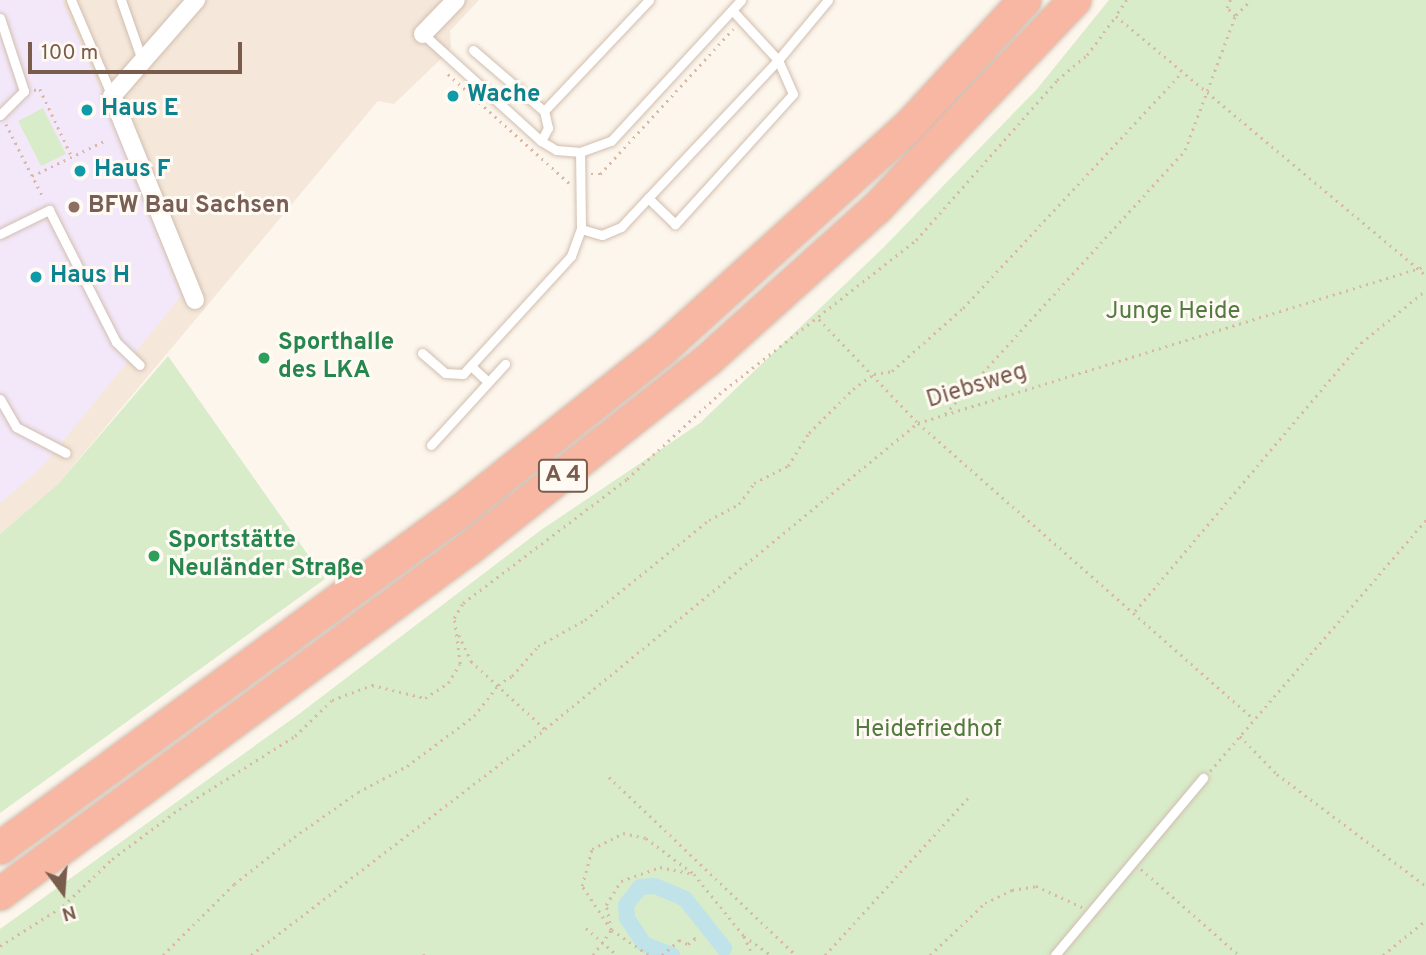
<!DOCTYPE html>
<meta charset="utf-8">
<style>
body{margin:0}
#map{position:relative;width:1426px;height:955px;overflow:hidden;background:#fdf6ec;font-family:Overpass,sans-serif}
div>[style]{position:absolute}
.residential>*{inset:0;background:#f5e8da}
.education>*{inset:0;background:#f3e8fa}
.green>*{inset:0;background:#d8ecc9}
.canal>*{height:16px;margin:-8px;padding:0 8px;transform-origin:8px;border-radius:8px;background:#bfe3e8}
.path>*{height:2.5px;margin-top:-1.25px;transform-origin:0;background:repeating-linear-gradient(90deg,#d9b8a5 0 2px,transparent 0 7px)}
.roads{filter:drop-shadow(0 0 2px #d1beb0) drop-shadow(0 0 2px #d1beb0)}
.lane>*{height:9px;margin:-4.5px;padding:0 4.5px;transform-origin:4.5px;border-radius:4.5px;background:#fff}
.street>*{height:18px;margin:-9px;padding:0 9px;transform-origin:9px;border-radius:9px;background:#fff}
.highway>*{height:32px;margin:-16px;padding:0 16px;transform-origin:16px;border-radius:16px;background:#f7b7a3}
.dots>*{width:19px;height:19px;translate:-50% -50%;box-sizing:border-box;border:4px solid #fffaf3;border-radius:50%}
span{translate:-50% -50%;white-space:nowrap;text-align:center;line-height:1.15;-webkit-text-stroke:6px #fffaf3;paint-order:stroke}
.shield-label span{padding:2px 5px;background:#fffaf3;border:2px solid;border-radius:5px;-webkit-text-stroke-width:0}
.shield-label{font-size:23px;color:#7a5c4d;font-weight:700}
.culture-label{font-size:24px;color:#0d838f;font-weight:700}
.left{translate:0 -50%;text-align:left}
.education-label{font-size:24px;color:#785e54;font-weight:700}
.park-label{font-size:24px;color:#537a41}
.leisure-label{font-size:24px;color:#27864d;font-weight:700}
.street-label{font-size:24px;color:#7a5c4d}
.north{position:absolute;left:28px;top:857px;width:70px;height:70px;-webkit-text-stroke:5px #fffaf3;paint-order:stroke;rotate:164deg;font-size:19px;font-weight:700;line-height:28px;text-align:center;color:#7a5c4d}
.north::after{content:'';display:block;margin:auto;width:24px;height:32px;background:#7a5c4d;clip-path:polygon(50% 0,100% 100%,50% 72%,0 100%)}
.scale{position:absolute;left:28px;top:42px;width:214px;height:32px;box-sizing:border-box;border:4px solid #7a5c4d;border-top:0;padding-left:9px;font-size:21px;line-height:24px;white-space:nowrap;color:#7a5c4d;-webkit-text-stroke:5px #fffaf3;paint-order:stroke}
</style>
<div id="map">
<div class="residential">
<div style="clip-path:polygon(0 0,479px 0,450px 31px,451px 47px,444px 56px,394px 104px,378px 101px,58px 484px,0 534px)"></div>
</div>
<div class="education">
<div style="clip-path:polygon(0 0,62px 0,113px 118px,181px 296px,41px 468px,0 503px)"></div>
</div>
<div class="green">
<div style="clip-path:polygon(1109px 0,1426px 0,1426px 955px,0 955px,0 929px,299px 714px,541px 530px,700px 423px,884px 247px,1037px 89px)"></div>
<div style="clip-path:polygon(43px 108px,66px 154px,41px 166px,18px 121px)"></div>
<div style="clip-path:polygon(168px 356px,325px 579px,0 813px,0 534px,58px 484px)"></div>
</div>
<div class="canal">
<div style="left:672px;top:955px;width:30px;rotate:-159deg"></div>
<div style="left:644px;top:944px;width:31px;rotate:-123deg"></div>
<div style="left:627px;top:918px;width:13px;rotate:-94deg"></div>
<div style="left:626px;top:905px;width:23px;rotate:-52deg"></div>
<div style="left:640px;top:887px;width:15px;rotate:-4deg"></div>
<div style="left:655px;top:886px;width:33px;rotate:23deg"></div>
<div style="left:685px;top:899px;width:63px;rotate:51.5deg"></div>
</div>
<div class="path">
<div style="left:1127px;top:0;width:19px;rotate:125deg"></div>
<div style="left:1116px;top:16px;width:404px;rotate:39.9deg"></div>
<div style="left:1236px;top:15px;width:21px;rotate:-45deg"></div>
<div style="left:448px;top:74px;width:164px;rotate:42deg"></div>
<div style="left:34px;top:90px;width:6px;rotate:-9deg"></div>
<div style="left:40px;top:89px;width:75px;rotate:64.8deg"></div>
<div style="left:6px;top:124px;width:84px;rotate:63.1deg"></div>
<div style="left:591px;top:174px;width:9px"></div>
<div style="left:600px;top:174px;width:197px;rotate:-47.5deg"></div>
<div style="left:32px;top:176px;width:80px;rotate:-25.9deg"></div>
<div style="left:819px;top:319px;width:144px;rotate:46.4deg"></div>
<div style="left:918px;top:423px;width:448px;rotate:41.4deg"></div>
<div style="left:945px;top:414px;width:357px;rotate:-47.7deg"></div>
<div style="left:1185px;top:150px;width:143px;rotate:-69.5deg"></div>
<div style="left:1235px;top:16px;width:11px;rotate:-135deg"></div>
<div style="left:1227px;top:8px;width:9px;rotate:-69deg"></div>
<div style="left:1135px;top:611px;width:351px;rotate:-49.9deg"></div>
<div style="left:1361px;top:343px;width:84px;rotate:-39.2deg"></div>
<div style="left:459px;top:635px;width:29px;rotate:65deg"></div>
<div style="left:471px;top:661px;width:100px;rotate:42.6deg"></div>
<div style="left:1240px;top:736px;width:53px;rotate:45.8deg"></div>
<div style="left:1277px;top:774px;width:186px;rotate:36.9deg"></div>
<div style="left:1210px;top:771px;width:331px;rotate:-49.3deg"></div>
<div style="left:609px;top:777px;width:258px;rotate:43.6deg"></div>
<div style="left:1141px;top:869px;width:130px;rotate:41.3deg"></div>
<div style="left:586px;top:928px;width:41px;rotate:41.1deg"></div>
<div style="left:744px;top:936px;width:21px;rotate:65deg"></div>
<div style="left:0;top:946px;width:75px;rotate:-32.4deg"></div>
<div style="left:63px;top:906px;width:68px;rotate:-43.8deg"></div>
<div style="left:112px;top:859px;width:84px;rotate:-36.7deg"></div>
<div style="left:179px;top:809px;width:137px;rotate:-32.2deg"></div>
<div style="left:295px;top:736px;width:52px;rotate:-44.2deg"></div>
<div style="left:332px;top:700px;width:43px;rotate:-20.6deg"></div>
<div style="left:372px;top:685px;width:55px;rotate:13.8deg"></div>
<div style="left:425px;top:698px;width:27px;rotate:-33deg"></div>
<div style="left:448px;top:683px;width:22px;rotate:-58deg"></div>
<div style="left:460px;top:664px;width:46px;rotate:-97.4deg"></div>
<div style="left:454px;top:618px;width:17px;rotate:-59deg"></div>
<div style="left:463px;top:603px;width:206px;rotate:-37.1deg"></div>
<div style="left:627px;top:479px;width:125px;rotate:-42.7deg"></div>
<div style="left:719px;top:394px;width:250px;rotate:-38deg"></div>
<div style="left:916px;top:240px;width:213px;rotate:-48.6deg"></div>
<div style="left:1057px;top:80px;width:39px;rotate:-40deg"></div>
<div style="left:1087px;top:55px;width:49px;rotate:-53.4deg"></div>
<div style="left:424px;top:954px;width:1px;rotate:90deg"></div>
<div style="left:163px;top:955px;width:100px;rotate:-45deg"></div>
<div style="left:234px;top:884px;width:76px;rotate:-38.1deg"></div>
<div style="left:294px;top:837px;width:78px;rotate:-35.1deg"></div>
<div style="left:358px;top:792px;width:55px;rotate:-28deg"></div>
<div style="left:407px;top:766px;width:84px;rotate:-36.7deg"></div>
<div style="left:474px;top:716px;width:39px;rotate:-52deg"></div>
<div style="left:498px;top:685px;width:17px;rotate:-33deg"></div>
<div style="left:512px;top:676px;width:40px;rotate:-49deg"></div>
<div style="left:538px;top:646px;width:54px;rotate:-29deg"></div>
<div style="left:585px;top:620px;width:159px;rotate:-38.9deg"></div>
<div style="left:709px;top:520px;width:34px;rotate:-28deg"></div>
<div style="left:739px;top:504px;width:26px;rotate:-54deg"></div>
<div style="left:754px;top:483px;width:38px;rotate:-27deg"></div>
<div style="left:788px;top:466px;width:39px;rotate:-58deg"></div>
<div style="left:809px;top:433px;width:62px;rotate:-45deg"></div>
<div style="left:853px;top:389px;width:26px;rotate:-36deg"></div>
<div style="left:874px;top:374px;width:18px;rotate:-9deg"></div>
<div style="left:892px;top:371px;width:95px;rotate:-41.6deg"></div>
<div style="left:963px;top:308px;width:321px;rotate:-47.1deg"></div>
<div style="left:251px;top:955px;width:371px;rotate:-37.5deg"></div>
<div style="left:545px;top:729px;width:482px;rotate:-39.4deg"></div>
<div style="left:918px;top:423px;width:532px;rotate:-17.17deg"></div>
<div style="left:593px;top:955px;width:31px;rotate:-54deg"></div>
<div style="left:611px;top:930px;width:25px;rotate:-101deg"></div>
<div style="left:606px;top:905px;width:28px;rotate:-58deg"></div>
<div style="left:621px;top:881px;width:41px;rotate:-19.7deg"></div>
<div style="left:660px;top:867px;width:34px;rotate:12deg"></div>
<div style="left:648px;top:955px;width:45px;rotate:-146deg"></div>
<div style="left:611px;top:930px;width:53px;rotate:-123.4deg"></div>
<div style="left:582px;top:886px;width:38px;rotate:-75deg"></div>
<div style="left:592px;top:849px;width:35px;rotate:-27deg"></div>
<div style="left:623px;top:833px;width:24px;rotate:12deg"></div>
<div style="left:646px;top:838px;width:60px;rotate:36.9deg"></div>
<div style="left:694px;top:874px;width:80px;rotate:51.1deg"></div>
<div style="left:744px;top:936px;width:33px;rotate:35deg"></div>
<div style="left:662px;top:955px;width:23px;rotate:-41deg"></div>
<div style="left:679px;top:940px;width:10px;rotate:24deg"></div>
<div style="left:688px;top:944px;width:9px;rotate:-36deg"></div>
<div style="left:695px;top:939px;width:6px;rotate:-141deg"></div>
<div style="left:825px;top:955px;width:212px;rotate:-47.7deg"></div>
<div style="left:930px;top:955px;width:76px;rotate:-43.4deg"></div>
<div style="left:985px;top:903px;width:30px;rotate:-26deg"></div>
<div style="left:1012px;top:890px;width:24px;rotate:-9deg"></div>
<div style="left:1036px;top:886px;width:51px;rotate:24.5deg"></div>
<div style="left:1383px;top:955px;width:55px;rotate:-39.1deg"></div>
</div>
<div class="roads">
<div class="lane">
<div style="left:71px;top:0;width:104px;rotate:66.9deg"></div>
<div style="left:121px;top:0;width:64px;rotate:70.7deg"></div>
<div style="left:732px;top:10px;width:68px;rotate:47.4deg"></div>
<div style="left:778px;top:60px;width:78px;rotate:-50.2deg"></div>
<div style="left:0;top:18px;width:77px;rotate:71.8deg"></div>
<div style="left:24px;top:91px;width:34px;rotate:135deg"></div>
<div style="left:473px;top:50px;width:94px;rotate:40.7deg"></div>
<div style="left:544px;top:111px;width:153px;rotate:-46.6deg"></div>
<div style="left:541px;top:141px;width:15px;rotate:-62deg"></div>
<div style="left:548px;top:128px;width:17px;rotate:-103deg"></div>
<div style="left:580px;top:152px;width:33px;rotate:-20deg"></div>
<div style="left:611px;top:141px;width:192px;rotate:-47.3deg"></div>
<div style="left:581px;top:229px;width:22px;rotate:16deg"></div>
<div style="left:602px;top:235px;width:21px;rotate:-23deg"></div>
<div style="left:621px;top:227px;width:40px;rotate:-47deg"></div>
<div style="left:648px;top:198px;width:190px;rotate:-46.7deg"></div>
<div style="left:778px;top:60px;width:37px;rotate:66deg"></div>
<div style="left:793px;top:94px;width:176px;rotate:132.2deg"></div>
<div style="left:675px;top:224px;width:37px;rotate:-136deg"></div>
<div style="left:0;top:234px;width:55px;rotate:-26.1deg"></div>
<div style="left:49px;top:210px;width:148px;rotate:63.1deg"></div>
<div style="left:116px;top:342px;width:33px;rotate:44deg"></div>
<div style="left:422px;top:353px;width:30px;rotate:41deg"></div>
<div style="left:445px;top:373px;width:18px;rotate:3deg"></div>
<div style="left:463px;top:374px;width:160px;rotate:-47.5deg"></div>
<div style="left:571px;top:256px;width:29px;rotate:-70deg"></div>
<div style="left:581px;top:229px;width:77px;rotate:-90.7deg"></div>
<div style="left:580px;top:152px;width:24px;rotate:-175deg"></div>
<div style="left:556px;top:150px;width:17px;rotate:-149deg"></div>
<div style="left:541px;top:141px;width:159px;rotate:-137.8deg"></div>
<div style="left:471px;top:366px;width:23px;rotate:43deg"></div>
<div style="left:0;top:399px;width:32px;rotate:60deg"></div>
<div style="left:16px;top:427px;width:56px;rotate:27.5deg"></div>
<div style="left:431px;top:445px;width:110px;rotate:-47.6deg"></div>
<div style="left:1055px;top:955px;width:231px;rotate:-50.1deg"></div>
</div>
<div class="street">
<div style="left:423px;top:34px;width:47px;rotate:-45.9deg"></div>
<div style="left:195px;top:300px;width:220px;rotate:-112.1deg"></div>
<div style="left:112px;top:96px;width:128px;rotate:-48.8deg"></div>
</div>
<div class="highway">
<div style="left:0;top:848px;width:569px;rotate:-36.21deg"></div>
<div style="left:459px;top:512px;width:260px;rotate:-38.6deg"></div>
<div style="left:662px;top:350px;width:335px;rotate:-42.2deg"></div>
<div style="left:910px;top:125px;width:170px;rotate:-47.4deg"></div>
<div style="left:0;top:894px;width:584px;rotate:-36.36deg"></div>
<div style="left:470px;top:548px;width:303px;rotate:-38.3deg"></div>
<div style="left:708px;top:360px;width:227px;rotate:-42deg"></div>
<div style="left:877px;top:208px;width:287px;rotate:-46.4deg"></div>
</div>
</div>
<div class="dots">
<div style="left:453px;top:96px;background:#0f9aa8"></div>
<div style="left:87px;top:110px;background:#0f9aa8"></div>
<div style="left:80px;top:171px;background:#0f9aa8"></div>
<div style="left:74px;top:207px;background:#8d6e63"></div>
<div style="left:36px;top:277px;background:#0f9aa8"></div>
<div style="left:264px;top:358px;background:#2e9e5b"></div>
<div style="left:154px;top:556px;background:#2e9e5b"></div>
</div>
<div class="shield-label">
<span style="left:563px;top:476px">A 4</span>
</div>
<div class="culture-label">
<span class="left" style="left:467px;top:96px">Wache</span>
<span class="left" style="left:101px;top:110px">Haus E</span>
<span class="left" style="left:94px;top:171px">Haus F</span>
<span class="left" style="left:50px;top:277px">Haus H</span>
</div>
<div class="education-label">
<span class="left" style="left:88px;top:207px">BFW Bau Sachsen</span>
</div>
<div class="park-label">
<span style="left:1173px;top:313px">Junge Heide</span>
<span style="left:928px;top:731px">Heidefriedhof</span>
</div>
<div class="leisure-label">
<span class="left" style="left:278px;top:358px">Sporthalle<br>des LKA</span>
<span class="left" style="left:168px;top:556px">Sportstätte<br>Neuländer Straße</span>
</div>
<div class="street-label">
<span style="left:977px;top:387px;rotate:-17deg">Diebsweg</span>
</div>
<div class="north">N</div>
<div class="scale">100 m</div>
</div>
